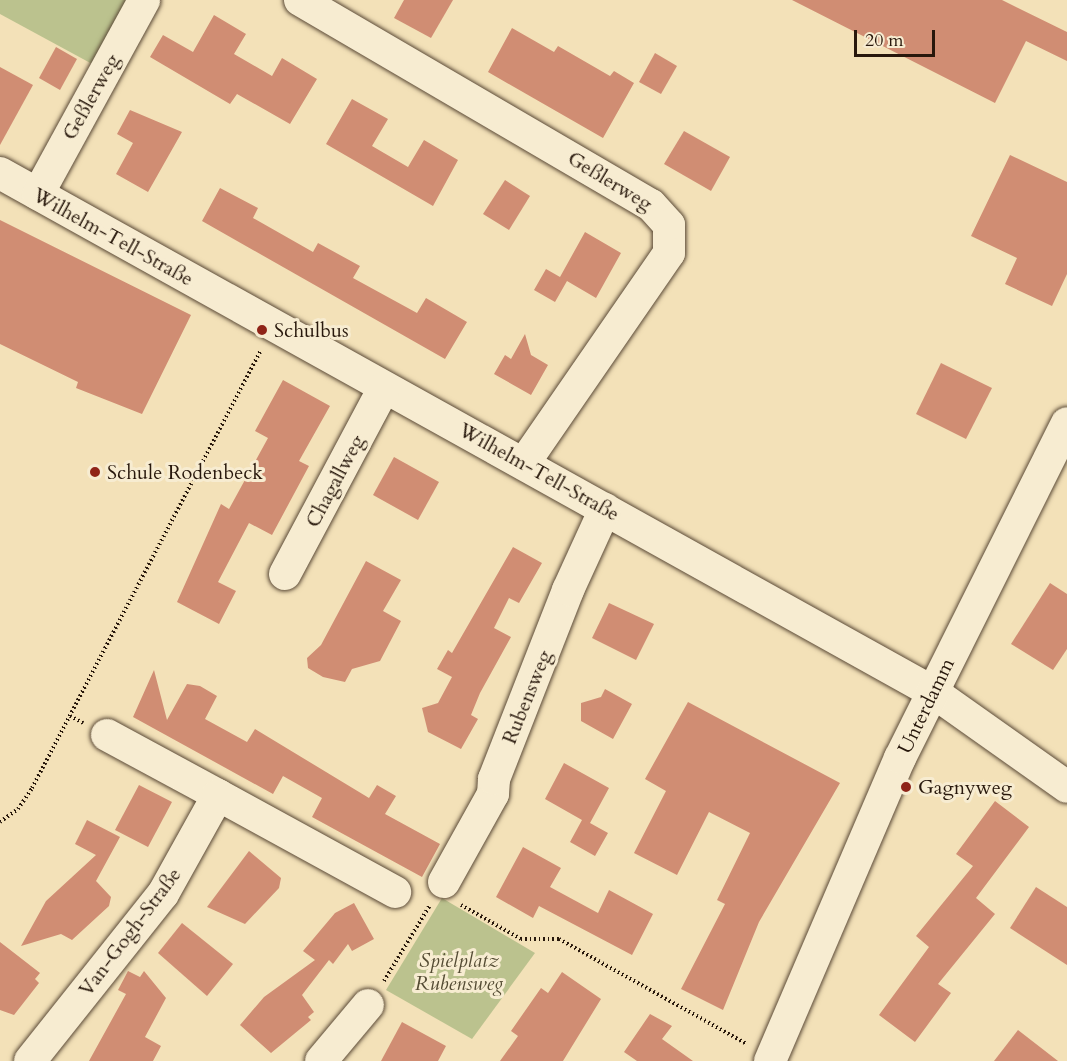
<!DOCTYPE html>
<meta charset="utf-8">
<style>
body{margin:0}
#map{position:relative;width:1067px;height:1061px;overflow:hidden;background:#f3e1b8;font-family:Cardo,serif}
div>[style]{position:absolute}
.green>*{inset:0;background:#bbc28e}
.building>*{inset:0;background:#d08d73}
.path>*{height:4px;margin-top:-2px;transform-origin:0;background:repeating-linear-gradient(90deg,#28180c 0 1.5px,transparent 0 4.5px)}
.roads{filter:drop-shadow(0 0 2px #5b4a37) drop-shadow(0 0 2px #5b4a37)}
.minor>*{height:32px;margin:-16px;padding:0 16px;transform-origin:16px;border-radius:16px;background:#f7ecd1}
.dots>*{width:16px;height:16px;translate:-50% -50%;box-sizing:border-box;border:3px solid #f7ecd1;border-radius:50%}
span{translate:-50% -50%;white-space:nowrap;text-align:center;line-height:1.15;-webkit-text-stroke:6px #f7ecd1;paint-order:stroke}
.street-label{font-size:20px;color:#28180c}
.poi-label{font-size:20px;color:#28180c}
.left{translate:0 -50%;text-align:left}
.park-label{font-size:20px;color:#544b33;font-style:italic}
.scale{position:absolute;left:854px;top:30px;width:81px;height:27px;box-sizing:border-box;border:3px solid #28180c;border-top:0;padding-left:8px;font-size:18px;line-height:21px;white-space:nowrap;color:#28180c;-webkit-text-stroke:4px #f7ecd1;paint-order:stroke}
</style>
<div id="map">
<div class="green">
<div style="clip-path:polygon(0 0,128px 0,94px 65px,0 14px)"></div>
<div style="clip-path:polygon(442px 898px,535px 953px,472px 1039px,386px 990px)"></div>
</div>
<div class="building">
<div style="clip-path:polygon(404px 0,453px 0,431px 38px,394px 18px)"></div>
<div style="clip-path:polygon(792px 0,1002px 0,1067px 32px,1067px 61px,1026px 41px,995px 103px)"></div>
<div style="clip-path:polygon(214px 15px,246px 34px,234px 54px,272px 76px,282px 58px,317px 79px,290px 124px,237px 94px,230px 104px,150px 57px,163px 35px,193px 52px)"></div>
<div style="clip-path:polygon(512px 28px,554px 52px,558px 46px,610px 76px,614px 71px,634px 83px,603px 138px,488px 72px)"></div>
<div style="clip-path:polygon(56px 47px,77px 59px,60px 90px,39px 78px)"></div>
<div style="clip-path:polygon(655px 53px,677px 66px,661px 94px,639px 82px)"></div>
<div style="clip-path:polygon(0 67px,33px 85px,0 145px)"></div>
<div style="clip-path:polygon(352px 99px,388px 119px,372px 146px,408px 167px,424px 140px,458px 160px,433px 206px,326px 144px)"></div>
<div style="clip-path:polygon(130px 110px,182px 132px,148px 192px,116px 174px,133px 143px,117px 134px)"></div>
<div style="clip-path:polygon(684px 131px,730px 157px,711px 191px,664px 164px)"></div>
<div style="clip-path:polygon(1010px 155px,1067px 182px,1067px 274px,1052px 306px,1005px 284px,1017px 258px,971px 236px)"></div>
<div style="clip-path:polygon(505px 180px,530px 196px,509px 230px,483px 214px)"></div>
<div style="clip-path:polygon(220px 188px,258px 208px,253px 218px,313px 252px,318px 243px,360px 266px,353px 278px,417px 313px,426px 298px,467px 322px,445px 359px,202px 221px)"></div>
<div style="clip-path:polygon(0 220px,191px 315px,142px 414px,76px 388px,78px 382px,0 344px)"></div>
<div style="clip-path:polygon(585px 232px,621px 253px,596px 298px,567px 281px,555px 302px,534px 290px,546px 269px,560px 277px)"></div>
<div style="clip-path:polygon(525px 334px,531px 355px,548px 365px,531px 395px,494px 374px,505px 355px,511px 359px)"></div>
<div style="clip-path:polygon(941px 363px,992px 388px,966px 439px,916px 414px)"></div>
<div style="clip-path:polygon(283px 380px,330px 406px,299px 461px,309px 466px,272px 535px,249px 523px,218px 582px,236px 591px,219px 624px,177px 602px,221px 504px,229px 509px,268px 438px,255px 431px)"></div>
<div style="clip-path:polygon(394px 457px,439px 482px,418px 520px,373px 495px)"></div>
<div style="clip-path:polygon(513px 547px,542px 563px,519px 603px,509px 598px,494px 628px,511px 637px,480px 693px,471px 715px,478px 719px,461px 749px,428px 732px,422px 708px,438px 703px,452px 677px,437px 669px,448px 650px,452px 653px)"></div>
<div style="clip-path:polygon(366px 561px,401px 580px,383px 611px,401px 621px,380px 661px,352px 669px,345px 682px,323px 677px,308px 668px,307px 658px,321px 645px)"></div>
<div style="clip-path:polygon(1050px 583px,1067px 594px,1067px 649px,1053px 670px,1011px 644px)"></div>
<div style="clip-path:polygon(609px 603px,654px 624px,636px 660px,592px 638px)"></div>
<div style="clip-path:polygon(154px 670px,167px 720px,187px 684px,200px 686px,217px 696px,205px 719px,247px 742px,255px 729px,369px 798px,377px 785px,396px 796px,385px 814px,440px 844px,422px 877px,312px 817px,322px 798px,283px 776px,273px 794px,133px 717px)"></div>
<div style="clip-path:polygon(605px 689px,632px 704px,613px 739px,581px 721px,581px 703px,601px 697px)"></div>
<div style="clip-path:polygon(688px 702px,840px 783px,759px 922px,723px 1010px,681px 989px,725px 904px,717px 900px,750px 833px,709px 812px,677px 875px,634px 853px,666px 791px,645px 779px)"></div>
<div style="clip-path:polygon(564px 763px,609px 788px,590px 823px,608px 833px,595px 856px,570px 842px,582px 820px,545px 799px)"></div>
<div style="clip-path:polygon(139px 785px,172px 802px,148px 847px,115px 830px)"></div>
<div style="clip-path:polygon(995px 801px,1029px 827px,976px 898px,995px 914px,938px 984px,951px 993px,915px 1042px,879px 1015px,929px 947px,916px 936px,973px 866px,956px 854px)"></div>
<div style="clip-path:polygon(87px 820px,120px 837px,96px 881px,111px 897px,109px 906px,72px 940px,61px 934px,21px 946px,46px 901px,96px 855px,75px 844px)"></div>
<div style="clip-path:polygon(523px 847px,561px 868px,550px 887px,598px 913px,609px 890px,653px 914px,632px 955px,539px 906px,533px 918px,496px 897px)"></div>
<div style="clip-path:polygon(249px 851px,281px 878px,279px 888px,245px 924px,207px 907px)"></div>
<div style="clip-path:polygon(1036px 887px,1067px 907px,1067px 965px,1010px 928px)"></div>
<div style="clip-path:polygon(354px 903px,374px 939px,352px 951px,348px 944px,333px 964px,329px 960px,302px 995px,314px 1012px,308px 1017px,311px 1020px,271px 1053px,240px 1025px,264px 997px,315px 960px,303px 951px,335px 913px)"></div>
<div style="clip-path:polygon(182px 923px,233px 964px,207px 996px,158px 953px)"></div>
<div style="clip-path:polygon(0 942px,40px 973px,35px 979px,39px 983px,14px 1015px,0 1010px)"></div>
<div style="clip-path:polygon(128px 971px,140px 977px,144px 971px,166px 998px,145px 1037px,161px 1046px,153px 1061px,89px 1061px,126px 994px,118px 990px)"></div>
<div style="clip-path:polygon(562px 972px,601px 999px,563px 1061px,500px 1061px,518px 1036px,511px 1031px,541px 988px,548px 993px)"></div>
<div style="clip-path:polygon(650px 1014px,672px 1026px,662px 1039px,693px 1061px,637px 1061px,624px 1052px)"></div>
<div style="clip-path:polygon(402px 1022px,446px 1046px,438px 1061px,381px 1061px)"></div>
<div style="clip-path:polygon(1018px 1030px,1058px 1061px,994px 1061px)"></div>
</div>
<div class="path">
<div style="left:70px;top:716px;width:15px;rotate:28deg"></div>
<div style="left:0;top:822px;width:22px;rotate:-36deg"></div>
<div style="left:18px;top:809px;width:25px;rotate:-56deg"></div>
<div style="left:32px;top:788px;width:494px;rotate:-62.4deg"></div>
<div style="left:461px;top:905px;width:69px;rotate:29.5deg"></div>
<div style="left:521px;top:939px;width:38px"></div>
<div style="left:559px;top:939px;width:215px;rotate:29.2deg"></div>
<div style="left:384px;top:981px;width:89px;rotate:-58.8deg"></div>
</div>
<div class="roads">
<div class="minor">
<div style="left:300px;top:0;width:406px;rotate:30.3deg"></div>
<div style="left:651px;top:205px;width:27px;rotate:48deg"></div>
<div style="left:669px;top:225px;width:28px;rotate:90deg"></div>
<div style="left:669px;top:253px;width:254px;rotate:124.6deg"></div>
<div style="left:0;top:173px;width:1068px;rotate:29.09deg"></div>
<div style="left:933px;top:692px;width:164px;rotate:35.3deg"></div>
<div style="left:38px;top:194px;width:221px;rotate:-61.3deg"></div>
<div style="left:285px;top:574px;width:211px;rotate:-62deg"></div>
<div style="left:107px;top:735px;width:126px;rotate:28.4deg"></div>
<div style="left:444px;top:882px;width:101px;rotate:-60.9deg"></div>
<div style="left:493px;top:794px;width:15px;rotate:-86deg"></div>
<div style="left:494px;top:779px;width:203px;rotate:-68.6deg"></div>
<div style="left:568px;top:590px;width:89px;rotate:-65.4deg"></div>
<div style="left:30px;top:1061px;width:213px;rotate:-51.5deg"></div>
<div style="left:163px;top:894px;width:113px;rotate:-60.9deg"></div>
<div style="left:218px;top:795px;width:202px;rotate:28.7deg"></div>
<div style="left:321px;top:1061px;width:73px;rotate:-50deg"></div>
<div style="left:770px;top:1061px;width:330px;rotate:-66.8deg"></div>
<div style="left:900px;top:758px;width:374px;rotate:-63.5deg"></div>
</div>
</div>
<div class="dots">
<div style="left:262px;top:330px;background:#8f2418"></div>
<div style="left:95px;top:472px;background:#8f2418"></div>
<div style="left:906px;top:787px;background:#8f2418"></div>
</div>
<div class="street-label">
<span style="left:91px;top:97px;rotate:-61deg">Geßlerweg</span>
<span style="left:610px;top:181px;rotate:31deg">Geßlerweg</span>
<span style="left:113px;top:237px;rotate:29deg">Wilhelm-Tell-Straße</span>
<span style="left:539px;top:472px;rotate:29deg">Wilhelm-Tell-Straße</span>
<span style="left:335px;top:481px;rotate:-62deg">Chagallweg</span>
<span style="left:527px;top:697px;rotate:-68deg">Rubensweg</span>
<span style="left:926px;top:706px;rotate:-64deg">Unterdamm</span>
<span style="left:130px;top:932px;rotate:-53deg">Van-Gogh-Straße</span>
</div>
<div class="poi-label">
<span class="left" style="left:274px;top:330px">Schulbus</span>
<span class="left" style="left:107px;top:472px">Schule Rodenbeck</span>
<span class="left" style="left:918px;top:787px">Gagnyweg</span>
</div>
<div class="park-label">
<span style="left:459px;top:972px">Spielplatz<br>Rubensweg</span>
</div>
<div class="scale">20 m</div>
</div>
